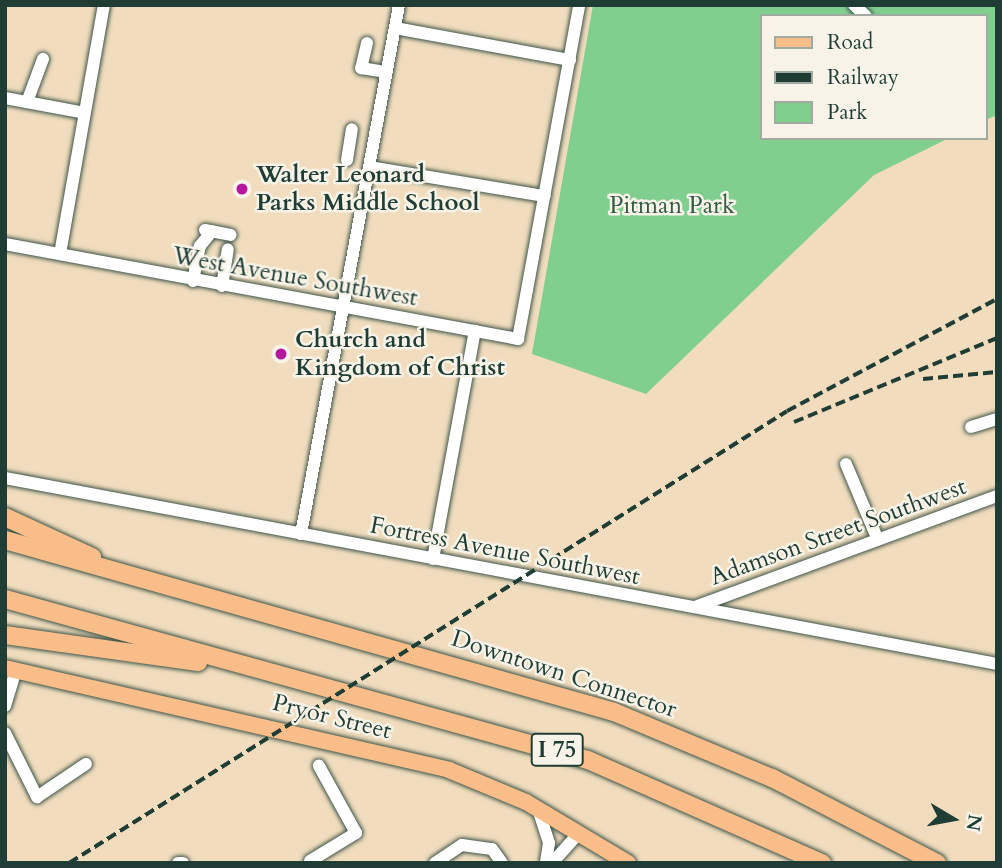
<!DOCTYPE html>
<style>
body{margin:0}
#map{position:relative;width:1002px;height:868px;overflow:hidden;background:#f1ddbe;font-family:Cardo,serif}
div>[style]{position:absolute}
.green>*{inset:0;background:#80cf8e}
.roads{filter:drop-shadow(0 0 2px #3e5549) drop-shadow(0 0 2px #3e5549)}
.minor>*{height:12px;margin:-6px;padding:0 6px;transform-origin:6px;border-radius:6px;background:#fff}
.major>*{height:16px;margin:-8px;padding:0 8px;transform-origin:8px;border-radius:8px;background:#f8bd89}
.highway>*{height:18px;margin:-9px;padding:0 9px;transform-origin:9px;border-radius:9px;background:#f8bd89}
.rail>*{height:3.5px;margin-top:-1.75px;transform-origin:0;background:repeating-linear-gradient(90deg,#1f3d34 0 10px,transparent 0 15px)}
.dots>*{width:19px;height:19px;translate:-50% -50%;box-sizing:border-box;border:4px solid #f7f3e8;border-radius:50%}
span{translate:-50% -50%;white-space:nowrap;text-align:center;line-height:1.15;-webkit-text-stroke:5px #f7f3e8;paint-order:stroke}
.shield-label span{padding:2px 5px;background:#f7f3e8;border:2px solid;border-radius:5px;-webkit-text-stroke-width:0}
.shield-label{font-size:23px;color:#1f3d34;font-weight:700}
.poi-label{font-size:24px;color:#1f3d34;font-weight:700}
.left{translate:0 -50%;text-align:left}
.park-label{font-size:24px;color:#325a46}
.street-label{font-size:24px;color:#1f3d34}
.frame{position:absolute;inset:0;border:7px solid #1f3d34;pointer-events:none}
.legend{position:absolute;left:760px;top:14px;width:228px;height:126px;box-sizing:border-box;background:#f7f3e8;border:2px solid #a1aaa0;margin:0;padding:9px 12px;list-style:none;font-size:21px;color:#1f3d34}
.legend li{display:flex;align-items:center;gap:14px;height:35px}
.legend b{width:35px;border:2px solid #a1aaa0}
.north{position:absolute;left:918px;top:784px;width:70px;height:70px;-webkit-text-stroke:5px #f7f3e8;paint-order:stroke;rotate:100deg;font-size:19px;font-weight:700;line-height:28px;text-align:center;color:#1f3d34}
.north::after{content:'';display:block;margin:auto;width:24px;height:32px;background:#1f3d34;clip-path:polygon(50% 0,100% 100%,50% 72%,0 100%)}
</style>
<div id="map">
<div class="green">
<div style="clip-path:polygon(593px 5px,997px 5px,997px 115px,986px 120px,986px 16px,762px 16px,762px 138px,949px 138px,874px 175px,646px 394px,532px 354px)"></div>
</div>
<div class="roads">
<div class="minor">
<div style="left:854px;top:5px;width:16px;rotate:43deg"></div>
<div style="left:395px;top:28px;width:178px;rotate:10.4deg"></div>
<div style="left:367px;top:43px;width:26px;rotate:103deg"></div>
<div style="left:361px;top:68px;width:26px;rotate:9deg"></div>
<div style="left:5px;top:98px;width:81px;rotate:10.6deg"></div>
<div style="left:27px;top:102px;width:46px;rotate:-69.6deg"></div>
<div style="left:347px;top:160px;width:31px;rotate:-81deg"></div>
<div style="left:369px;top:167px;width:178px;rotate:9.4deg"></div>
<div style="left:205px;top:230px;width:26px;rotate:11deg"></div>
<div style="left:5px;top:244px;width:522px;rotate:10.49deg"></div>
<div style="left:518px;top:339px;width:340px;rotate:-79.6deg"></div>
<div style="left:60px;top:254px;width:253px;rotate:-80deg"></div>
<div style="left:193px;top:281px;width:36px;rotate:-79deg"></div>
<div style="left:200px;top:246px;width:19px;rotate:-51deg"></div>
<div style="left:222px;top:286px;width:37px;rotate:-81deg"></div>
<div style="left:971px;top:427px;width:27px;rotate:-17deg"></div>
<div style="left:846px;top:464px;width:82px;rotate:67.2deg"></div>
<div style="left:5px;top:478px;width:1009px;rotate:10.62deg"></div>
<div style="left:301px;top:534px;width:538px;rotate:-79.5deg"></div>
<div style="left:433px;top:559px;width:232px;rotate:-79.6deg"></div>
<div style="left:695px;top:607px;width:322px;rotate:-20.2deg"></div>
<div style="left:5px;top:706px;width:37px;rotate:-73deg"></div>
<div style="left:5px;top:733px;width:72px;rotate:63.4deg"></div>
<div style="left:37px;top:797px;width:59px;rotate:-34deg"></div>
<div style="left:538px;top:809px;width:36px;rotate:72deg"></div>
<div style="left:549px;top:843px;width:20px;rotate:99deg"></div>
<div style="left:310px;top:861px;width:54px;rotate:-31.3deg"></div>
<div style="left:356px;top:833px;width:77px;rotate:-118.9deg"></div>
<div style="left:178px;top:863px;width:5px"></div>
<div style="left:435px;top:863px;width:32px;rotate:-34deg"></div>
<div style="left:462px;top:845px;width:30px;rotate:8deg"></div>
<div style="left:492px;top:849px;width:17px;rotate:54deg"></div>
<div style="left:552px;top:863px;width:40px;rotate:-48deg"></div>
</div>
<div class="major">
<div style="left:5px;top:668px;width:456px;rotate:12.9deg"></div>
<div style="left:449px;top:770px;width:83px;rotate:22.6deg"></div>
<div style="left:526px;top:802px;width:119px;rotate:30.9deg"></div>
</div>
<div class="highway">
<div style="left:5px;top:517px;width:96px;rotate:24.7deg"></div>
<div style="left:5px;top:540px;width:633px;rotate:15.77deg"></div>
<div style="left:614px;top:712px;width:171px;rotate:22.7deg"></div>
<div style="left:772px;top:778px;width:186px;rotate:27.3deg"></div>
<div style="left:5px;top:599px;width:605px;rotate:15.44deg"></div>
<div style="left:588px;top:760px;width:256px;rotate:23.8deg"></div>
<div style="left:5px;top:635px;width:195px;rotate:8deg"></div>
</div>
</div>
<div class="rail">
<div style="left:923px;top:379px;width:74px;rotate:-5.4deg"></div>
<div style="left:794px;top:422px;width:220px;rotate:-22.5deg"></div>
<div style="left:69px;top:863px;width:848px;rotate:-32.19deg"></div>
<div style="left:787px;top:411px;width:238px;rotate:-28.1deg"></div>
</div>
<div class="dots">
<div style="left:242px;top:189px;background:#b5179e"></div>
<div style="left:281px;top:354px;background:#b5179e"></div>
</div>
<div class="shield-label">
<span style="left:557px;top:750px">I 75</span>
</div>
<div class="poi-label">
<span class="left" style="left:256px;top:189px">Walter Leonard<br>Parks Middle School</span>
<span class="left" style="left:295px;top:354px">Church and<br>Kingdom of Christ</span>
</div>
<div class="park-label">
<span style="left:672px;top:206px">Pitman Park</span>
</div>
<div class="street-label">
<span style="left:295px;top:277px;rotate:10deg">West Avenue Southwest</span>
<span style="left:838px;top:532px;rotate:-20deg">Adamson Street Southwest</span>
<span style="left:505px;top:551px;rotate:11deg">Fortress Avenue Southwest</span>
<span style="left:564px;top:674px;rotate:18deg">Downtown Connector</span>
<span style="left:332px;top:717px;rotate:14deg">Pryor Street</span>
</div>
<div class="frame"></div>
<ul class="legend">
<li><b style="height:9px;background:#f8bd89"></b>Road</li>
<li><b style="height:9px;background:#1f3d34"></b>Railway</li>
<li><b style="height:19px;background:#80cf8e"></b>Park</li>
</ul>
<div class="north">N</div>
</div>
